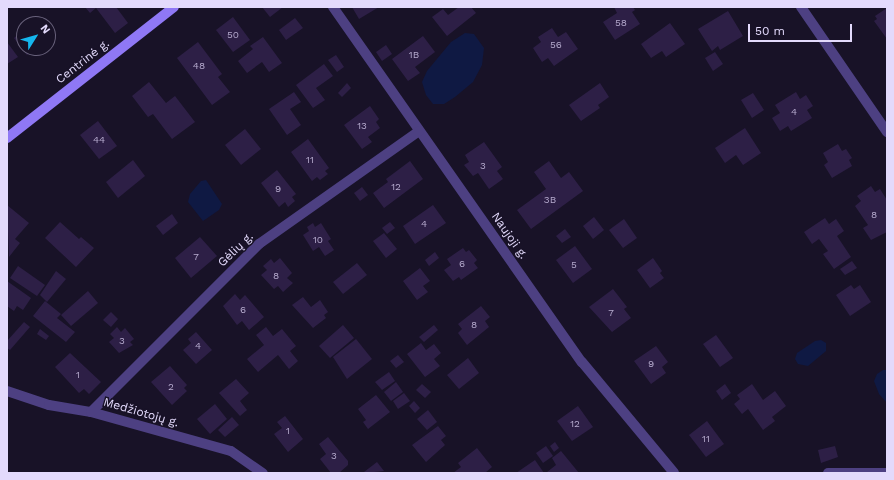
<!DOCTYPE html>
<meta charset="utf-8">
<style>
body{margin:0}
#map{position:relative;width:894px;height:480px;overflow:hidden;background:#181227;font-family:"Work Sans",sans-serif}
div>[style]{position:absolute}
.water>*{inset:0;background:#0f1943}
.building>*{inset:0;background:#2d1f46}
.street>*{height:10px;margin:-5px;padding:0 5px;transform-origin:5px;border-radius:5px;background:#4d4082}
.secondary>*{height:10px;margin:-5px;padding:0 5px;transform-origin:5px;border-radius:5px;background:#8f78f5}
span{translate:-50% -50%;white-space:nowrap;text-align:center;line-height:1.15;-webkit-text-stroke:3px #181227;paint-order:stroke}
.number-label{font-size:10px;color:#b6abce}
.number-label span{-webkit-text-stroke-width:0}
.street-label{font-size:12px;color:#e3dafc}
.frame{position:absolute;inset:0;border:8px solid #e3dafc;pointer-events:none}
.north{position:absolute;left:16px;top:16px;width:40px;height:40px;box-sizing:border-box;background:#181227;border:1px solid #69627c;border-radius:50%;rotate:53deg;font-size:11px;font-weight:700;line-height:16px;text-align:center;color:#e3dafc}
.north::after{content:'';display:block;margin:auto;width:14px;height:18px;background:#15b6ed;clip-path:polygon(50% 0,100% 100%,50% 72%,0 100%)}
.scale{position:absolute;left:748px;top:24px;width:104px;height:18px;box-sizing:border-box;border:2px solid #e3dafc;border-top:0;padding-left:5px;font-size:12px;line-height:14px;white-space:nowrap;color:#e3dafc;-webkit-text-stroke:3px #181227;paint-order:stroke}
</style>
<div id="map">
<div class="water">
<div style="clip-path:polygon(465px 33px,474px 34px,484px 48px,482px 65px,473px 82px,455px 97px,444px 104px,433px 104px,426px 95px,422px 82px,427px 71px,451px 42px)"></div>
<div style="clip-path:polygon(206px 180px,222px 204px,219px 210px,203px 221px,188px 202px,190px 194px,201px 181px)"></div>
<div style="clip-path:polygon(815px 341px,821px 340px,826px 343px,826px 351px,808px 366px,798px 364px,795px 359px,797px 353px)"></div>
<div style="clip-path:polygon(883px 370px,887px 370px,887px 403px,879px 394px,874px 381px,877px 374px)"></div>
</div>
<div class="building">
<div style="clip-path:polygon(85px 7px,116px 7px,128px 23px,115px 33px,96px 8px,90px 13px)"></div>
<div style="clip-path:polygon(262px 7px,283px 7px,270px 17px)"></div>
<div style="clip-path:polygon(352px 7px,379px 7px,359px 19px)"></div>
<div style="clip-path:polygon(459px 7px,471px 7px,476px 13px,447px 36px,432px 17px,443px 9px,448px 15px)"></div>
<div style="clip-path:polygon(614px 7px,633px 7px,635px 10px,632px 12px,640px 24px,615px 40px,603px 22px,617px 13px)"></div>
<div style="clip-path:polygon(887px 8px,887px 39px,874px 21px,877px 19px,875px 16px)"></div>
<div style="clip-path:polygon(728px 11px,743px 36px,720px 50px,718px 46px,712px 51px,698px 29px)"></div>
<div style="clip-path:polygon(233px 17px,250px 40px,233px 52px,216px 30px)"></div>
<div style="clip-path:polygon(295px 18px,303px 28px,286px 40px,279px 30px)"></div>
<div style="clip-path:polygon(670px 23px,685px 44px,666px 57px,662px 51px,651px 58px,641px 44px)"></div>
<div style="clip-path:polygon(552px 28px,558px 37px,566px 32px,578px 49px,554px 66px,548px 58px,542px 62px,533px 48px,541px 42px,538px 37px)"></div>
<div style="clip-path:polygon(21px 32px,24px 36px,24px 48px,36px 48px,27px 55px,14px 38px)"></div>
<div style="clip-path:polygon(423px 36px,435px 52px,415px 67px,420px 73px,408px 81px,392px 59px)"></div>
<div style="clip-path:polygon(263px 37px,282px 63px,269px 72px,262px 62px,247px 73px,238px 61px,253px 49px,250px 46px)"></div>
<div style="clip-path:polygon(7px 42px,18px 57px,7px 64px)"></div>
<div style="clip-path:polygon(198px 42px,222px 74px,218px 77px,230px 92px,212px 105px,177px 58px)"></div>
<div style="clip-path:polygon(386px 45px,392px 54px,382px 61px,376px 52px)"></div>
<div style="clip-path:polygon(715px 52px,723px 64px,713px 71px,705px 58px)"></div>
<div style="clip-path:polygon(336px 55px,344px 67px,337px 72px,328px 60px)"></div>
<div style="clip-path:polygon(324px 64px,333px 76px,316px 88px,325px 100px,313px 108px,296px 85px)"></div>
<div style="clip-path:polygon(149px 82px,166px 103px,175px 96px,195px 122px,172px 139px,153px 114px,148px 117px,132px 96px)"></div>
<div style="clip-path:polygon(347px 83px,351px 88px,342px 97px,338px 93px)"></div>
<div style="clip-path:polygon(600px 83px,609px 97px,598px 105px,600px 108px,581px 121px,569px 105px)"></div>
<div style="clip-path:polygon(294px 92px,301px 102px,290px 109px,301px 125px,287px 135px,269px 109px)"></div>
<div style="clip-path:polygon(796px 92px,800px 99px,806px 95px,813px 106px,807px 110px,812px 118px,791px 131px,788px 126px,780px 131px,772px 118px,780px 113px,775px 105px)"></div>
<div style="clip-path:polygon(753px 93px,764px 110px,752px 118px,741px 100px)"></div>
<div style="clip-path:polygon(370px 106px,379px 119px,376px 122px,380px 128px,368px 137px,372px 142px,362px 149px,344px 125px)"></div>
<div style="clip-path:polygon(98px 121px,117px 146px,99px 159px,80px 135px)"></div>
<div style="clip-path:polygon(745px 128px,761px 153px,743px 165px,736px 155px,725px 163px,715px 148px)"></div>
<div style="clip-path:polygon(245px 129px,261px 149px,241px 165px,225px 145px)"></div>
<div style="clip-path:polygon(308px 139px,329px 168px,325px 171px,328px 174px,320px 180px,317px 177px,312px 181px,291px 152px)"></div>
<div style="clip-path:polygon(484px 142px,502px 167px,497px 171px,503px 179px,489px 189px,478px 173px,473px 176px,464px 165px,469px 162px,465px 155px)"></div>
<div style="clip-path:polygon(838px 144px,842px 151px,846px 149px,852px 158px,849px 160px,852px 166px,832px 178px,824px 165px,828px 162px,823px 153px)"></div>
<div style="clip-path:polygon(133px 160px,145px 176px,118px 198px,106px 182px)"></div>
<div style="clip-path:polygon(410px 161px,423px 179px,384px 208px,373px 193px,388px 182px,386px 179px)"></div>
<div style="clip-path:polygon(549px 161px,561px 178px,569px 172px,583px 191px,531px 229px,517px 210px,546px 189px,534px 172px)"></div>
<div style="clip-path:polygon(277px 170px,296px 194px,292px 197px,295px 201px,288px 207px,285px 202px,279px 207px,261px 183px)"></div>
<div style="clip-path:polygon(871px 186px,875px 192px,880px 189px,887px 200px,887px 232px,871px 240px,863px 228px,868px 225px,855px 206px,861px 201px,857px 196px)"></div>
<div style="clip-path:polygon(362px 187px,368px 195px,360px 201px,354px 193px)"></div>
<div style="clip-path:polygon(7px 205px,29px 223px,15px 239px,20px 243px,9px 257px)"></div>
<div style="clip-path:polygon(433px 205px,446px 223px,415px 244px,403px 226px)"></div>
<div style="clip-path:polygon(172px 214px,178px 223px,163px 235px,156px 226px)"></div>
<div style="clip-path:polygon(594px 217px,604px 230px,593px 239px,583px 226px)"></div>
<div style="clip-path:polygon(825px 218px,829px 224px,836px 219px,844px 231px,837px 236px,851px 257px,834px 269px,823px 254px,828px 251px,819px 239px,812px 244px,804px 232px)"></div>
<div style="clip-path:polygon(624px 219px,637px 238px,623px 248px,609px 230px)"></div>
<div style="clip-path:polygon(60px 222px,79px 239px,81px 237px,94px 248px,76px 267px,45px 238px)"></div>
<div style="clip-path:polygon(390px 222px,395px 228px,387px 234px,382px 228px)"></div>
<div style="clip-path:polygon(313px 223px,315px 227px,321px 223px,331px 239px,328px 241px,334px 250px,325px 256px,319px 247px,313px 251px,303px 235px,309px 231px,307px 227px)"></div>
<div style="clip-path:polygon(565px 229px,571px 237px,562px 243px,556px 236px)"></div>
<div style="clip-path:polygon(384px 233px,397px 249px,386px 258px,373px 241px)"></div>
<div style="clip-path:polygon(200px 237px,217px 256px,191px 278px,175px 258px)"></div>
<div style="clip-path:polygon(575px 246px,592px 269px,573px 283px,556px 260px)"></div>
<div style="clip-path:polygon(463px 248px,466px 252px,469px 250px,477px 260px,474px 263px,478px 268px,461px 280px,459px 277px,453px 281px,444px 270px,451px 265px,447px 259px)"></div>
<div style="clip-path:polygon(435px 252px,439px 258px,429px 266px,425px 260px)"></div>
<div style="clip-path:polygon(280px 258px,292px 273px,287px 278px,293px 283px,283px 292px,278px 286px,274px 289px,261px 275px,267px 270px,263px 266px,271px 259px,274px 263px)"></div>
<div style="clip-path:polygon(653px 258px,662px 271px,660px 273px,664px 278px,650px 288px,637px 270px)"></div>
<div style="clip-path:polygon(852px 261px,857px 268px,845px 275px,840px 269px)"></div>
<div style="clip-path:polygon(357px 263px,367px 275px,343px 294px,333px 282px)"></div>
<div style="clip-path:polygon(18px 266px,45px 285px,37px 296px,10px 278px)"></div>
<div style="clip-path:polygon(420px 268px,430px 281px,423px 286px,428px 292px,417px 300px,403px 281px)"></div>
<div style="clip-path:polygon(56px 271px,66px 279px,47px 302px,40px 295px)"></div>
<div style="clip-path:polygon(7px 281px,31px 298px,23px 310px,17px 306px,14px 311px,7px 306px)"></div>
<div style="clip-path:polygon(851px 285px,854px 289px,860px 285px,871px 302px,850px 316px,836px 295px)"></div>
<div style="clip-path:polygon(613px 289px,627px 307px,624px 309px,631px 318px,612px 332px,589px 307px)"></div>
<div style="clip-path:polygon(88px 291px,98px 303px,71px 326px,61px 315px)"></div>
<div style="clip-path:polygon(235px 294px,240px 300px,245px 295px,264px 317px,249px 330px,242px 321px,237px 325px,223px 306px)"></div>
<div style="clip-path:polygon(303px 297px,311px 307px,320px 300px,328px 312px,324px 315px,326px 318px,313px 328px,292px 305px)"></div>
<div style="clip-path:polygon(45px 301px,61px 314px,57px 318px,75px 332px,66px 342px,33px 316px)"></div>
<div style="clip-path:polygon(481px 306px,490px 317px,485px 321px,489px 327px,467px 345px,458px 333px,462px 329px,458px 324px)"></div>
<div style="clip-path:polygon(111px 312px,118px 319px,111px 327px,103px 320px)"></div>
<div style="clip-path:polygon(24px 322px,30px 327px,10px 350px,7px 348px,7px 341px)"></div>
<div style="clip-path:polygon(343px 325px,354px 338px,330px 358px,319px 346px)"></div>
<div style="clip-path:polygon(434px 325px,438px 330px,424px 342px,419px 337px)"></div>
<div style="clip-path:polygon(117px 327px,121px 332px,125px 328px,134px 339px,130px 342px,133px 345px,119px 353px,109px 342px,114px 338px,110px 334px)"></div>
<div style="clip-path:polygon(266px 327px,273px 336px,282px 329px,296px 346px,290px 351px,298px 361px,289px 369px,278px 355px,258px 372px,247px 359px,264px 345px,256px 335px)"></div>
<div style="clip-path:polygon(40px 329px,49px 336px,46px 340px,37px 334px)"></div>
<div style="clip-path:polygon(196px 332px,212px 350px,196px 364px,183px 350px,191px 343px,188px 339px)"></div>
<div style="clip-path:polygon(716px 335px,733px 358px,720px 367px,703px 344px)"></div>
<div style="clip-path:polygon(356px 339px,372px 359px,347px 379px,333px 357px)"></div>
<div style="clip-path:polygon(421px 343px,426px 350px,434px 344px,441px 353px,434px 359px,440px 366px,425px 377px,407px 354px)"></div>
<div style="clip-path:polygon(656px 346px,668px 362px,662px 367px,666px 373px,651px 384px,634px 361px)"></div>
<div style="clip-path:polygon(70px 353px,101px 382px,89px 394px,84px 389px,79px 393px,55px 367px)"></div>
<div style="clip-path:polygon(398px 355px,404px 362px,396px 368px,390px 361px)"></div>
<div style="clip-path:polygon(468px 358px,479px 373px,459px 389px,447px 375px)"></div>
<div style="clip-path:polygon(170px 366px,187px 385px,184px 388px,187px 391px,172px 405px,151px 382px)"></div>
<div style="clip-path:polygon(389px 372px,395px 381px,382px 390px,375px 382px)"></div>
<div style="clip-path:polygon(236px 379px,249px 393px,240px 401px,247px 410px,240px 416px,219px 393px)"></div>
<div style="clip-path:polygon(396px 382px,403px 392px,391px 401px,384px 392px)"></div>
<div style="clip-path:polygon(422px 384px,431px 392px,425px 398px,416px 390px)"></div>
<div style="clip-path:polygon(725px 384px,731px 393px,722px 400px,716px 391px)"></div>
<div style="clip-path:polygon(752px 384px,763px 400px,775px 391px,786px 406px,772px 417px,775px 421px,763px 430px,748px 409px,742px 414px,734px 404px,740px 399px,737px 395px)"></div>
<div style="clip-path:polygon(404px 393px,410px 401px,398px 409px,393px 401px)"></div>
<div style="clip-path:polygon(376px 395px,390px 412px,368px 429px,363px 422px,366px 420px,358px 409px)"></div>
<div style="clip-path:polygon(414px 401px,420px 408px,415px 413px,409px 406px)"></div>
<div style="clip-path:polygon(215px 404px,227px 419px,210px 434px,197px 419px)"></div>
<div style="clip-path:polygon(578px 406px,593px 427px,572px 441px,557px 421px)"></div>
<div style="clip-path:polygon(428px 410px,437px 422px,427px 430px,417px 419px)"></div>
<div style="clip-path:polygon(285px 416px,303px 439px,288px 452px,274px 434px,282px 428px,277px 422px)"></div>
<div style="clip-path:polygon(232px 417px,239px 425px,225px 437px,218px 430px)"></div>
<div style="clip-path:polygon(707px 421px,724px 444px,706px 457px,689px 435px)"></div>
<div style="clip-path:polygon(438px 426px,446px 436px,441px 440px,445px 445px,426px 462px,412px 445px)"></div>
<div style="clip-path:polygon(328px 437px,348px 461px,348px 465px,339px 473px,331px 473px,320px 459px,326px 454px,319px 444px)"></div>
<div style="clip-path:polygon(555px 442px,559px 448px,554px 452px,550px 446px)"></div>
<div style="clip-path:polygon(546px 446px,553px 456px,543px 463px,536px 453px)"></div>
<div style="clip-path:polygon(835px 446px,838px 457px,821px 463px,818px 450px)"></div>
<div style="clip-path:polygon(477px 448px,492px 467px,485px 473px,453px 473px,461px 467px,458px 463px)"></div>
<div style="clip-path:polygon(561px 451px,579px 473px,547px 472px,556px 465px,552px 458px)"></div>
<div style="clip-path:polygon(535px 460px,544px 473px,516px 473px)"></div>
<div style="clip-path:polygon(377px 462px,384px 471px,365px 473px,364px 472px)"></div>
</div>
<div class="street">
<div style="left:333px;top:7px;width:434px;rotate:55deg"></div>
<div style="left:582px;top:362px;width:144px;rotate:50.3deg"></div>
<div style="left:801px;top:7px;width:152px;rotate:55.5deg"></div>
<div style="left:7px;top:391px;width:44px;rotate:18.4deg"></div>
<div style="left:49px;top:405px;width:43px;rotate:9.5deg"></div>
<div style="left:91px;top:412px;width:145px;rotate:15.6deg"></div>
<div style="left:231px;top:451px;width:39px;rotate:35deg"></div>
<div style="left:91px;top:412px;width:238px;rotate:-45deg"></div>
<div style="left:259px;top:244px;width:196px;rotate:-35.2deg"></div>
<div style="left:828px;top:473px;width:59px"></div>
</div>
<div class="secondary">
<div style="left:7px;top:138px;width:212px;rotate:-38.1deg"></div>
</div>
<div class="number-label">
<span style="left:621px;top:23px">58</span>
<span style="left:233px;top:35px">50</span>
<span style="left:556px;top:45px">56</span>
<span style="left:414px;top:55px">1B</span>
<span style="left:199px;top:66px">48</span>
<span style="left:794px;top:112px">4</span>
<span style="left:362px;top:126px">13</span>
<span style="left:99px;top:140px">44</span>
<span style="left:310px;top:160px">11</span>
<span style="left:483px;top:166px">3</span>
<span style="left:396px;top:187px">12</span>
<span style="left:278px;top:189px">9</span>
<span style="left:550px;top:200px">3B</span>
<span style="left:874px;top:215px">8</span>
<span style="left:424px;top:224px">4</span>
<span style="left:318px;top:240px">10</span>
<span style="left:196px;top:257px">7</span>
<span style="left:462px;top:264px">6</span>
<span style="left:574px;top:265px">5</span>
<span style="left:276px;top:276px">8</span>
<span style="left:243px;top:310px">6</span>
<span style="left:611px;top:313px">7</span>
<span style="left:474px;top:325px">8</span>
<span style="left:122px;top:341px">3</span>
<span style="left:198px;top:346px">4</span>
<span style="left:651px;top:364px">9</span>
<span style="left:78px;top:375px">1</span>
<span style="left:171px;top:387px">2</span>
<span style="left:575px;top:424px">12</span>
<span style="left:288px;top:431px">1</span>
<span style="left:706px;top:439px">11</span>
<span style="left:334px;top:456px">3</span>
</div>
<div class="street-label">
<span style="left:83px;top:62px;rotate:-38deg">Centrinė g.</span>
<span style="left:509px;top:236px;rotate:55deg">Naujoji g.</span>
<span style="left:236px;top:250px;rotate:-44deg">Gėlių g.</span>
<span style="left:141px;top:413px;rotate:16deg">Medžiotojų g.</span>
</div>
<div class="frame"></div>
<div class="north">N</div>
<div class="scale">50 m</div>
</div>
